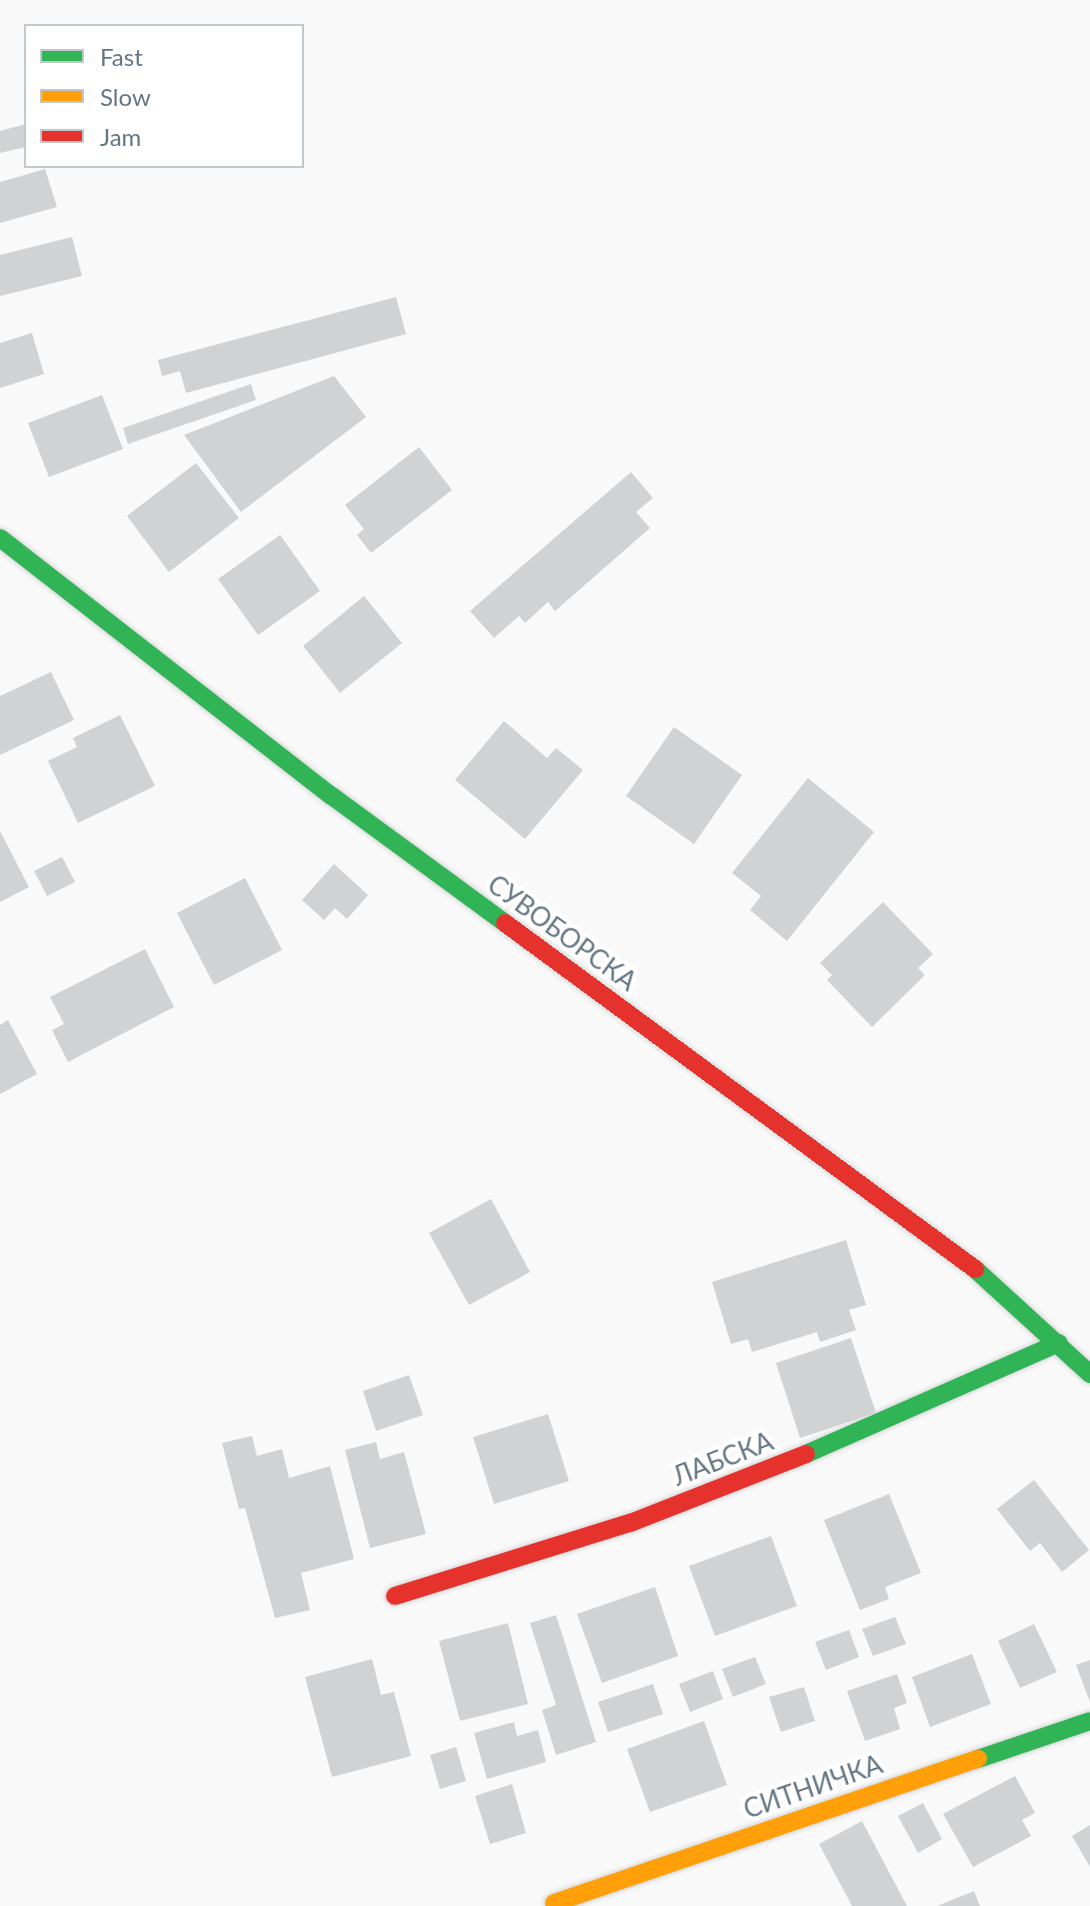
<!DOCTYPE html>
<meta charset="utf-8">
<style>
body{margin:0}
#map{position:relative;width:1090px;height:1906px;overflow:hidden;background:#f9f9f9;font-family:Lato,sans-serif}
div>[style]{position:absolute}
.building>*{inset:0;background:#d0d2d3}
.roads{filter:drop-shadow(0 0 2px #d5d6d7) drop-shadow(0 0 2px #d5d6d7)}
.fast>*{height:18px;margin:-9px;padding:0 9px;transform-origin:9px;border-radius:9px;background:#30b455}
.slow>*{height:18px;margin:-9px;padding:0 9px;transform-origin:9px;border-radius:9px;background:#ff9f0a}
.jam>*{height:18px;margin:-9px;padding:0 9px;transform-origin:9px;border-radius:9px;background:#e5322d}
span{translate:-50% -50%;white-space:nowrap;text-align:center;line-height:1.15;-webkit-text-stroke:8px #fff;paint-order:stroke}
.street-label{font-size:26px;color:#657683}
.legend{position:absolute;left:24px;top:24px;width:280px;height:144px;box-sizing:border-box;background:#fff;border:2px solid #c1c8cd;margin:0;padding:10px 14px;list-style:none;font-size:24px;color:#657683}
.legend li{display:flex;align-items:center;gap:16px;height:40px}
.legend b{width:40px;border:2px solid #c1c8cd}
</style>
<div id="map">
<div class="building">
<div style="clip-path:polygon(26px 124px,26px 147px,0 153px,0 131px)"></div>
<div style="clip-path:polygon(45px 169px,57px 207px,0 223px,0 182px)"></div>
<div style="clip-path:polygon(72px 237px,82px 276px,0 296px,0 255px)"></div>
<div style="clip-path:polygon(396px 297px,406px 334px,186px 393px,180px 371px,162px 376px,158px 360px)"></div>
<div style="clip-path:polygon(32px 333px,44px 374px,0 388px,0 343px)"></div>
<div style="clip-path:polygon(334px 376px,366px 417px,241px 512px,184px 435px)"></div>
<div style="clip-path:polygon(251px 384px,256px 400px,128px 444px,123px 428px)"></div>
<div style="clip-path:polygon(102px 395px,123px 449px,49px 477px,28px 423px)"></div>
<div style="clip-path:polygon(419px 447px,452px 490px,371px 553px,357px 535px,364px 529px,345px 505px)"></div>
<div style="clip-path:polygon(196px 463px,239px 518px,169px 572px,127px 516px)"></div>
<div style="clip-path:polygon(631px 472px,653px 498px,636px 512px,650px 528px,555px 611px,548px 602px,525px 623px,519px 616px,494px 638px,470px 611px)"></div>
<div style="clip-path:polygon(280px 535px,320px 591px,258px 635px,218px 579px)"></div>
<div style="clip-path:polygon(364px 596px,402px 643px,340px 693px,303px 646px)"></div>
<div style="clip-path:polygon(51px 672px,74px 720px,0 755px,0 696px)"></div>
<div style="clip-path:polygon(120px 715px,155px 786px,78px 823px,48px 761px,77px 747px,73px 738px)"></div>
<div style="clip-path:polygon(504px 721px,547px 758px,556px 748px,583px 770px,525px 839px,455px 780px)"></div>
<div style="clip-path:polygon(674px 727px,742px 775px,694px 844px,626px 796px)"></div>
<div style="clip-path:polygon(808px 778px,874px 832px,787px 941px,750px 910px,761px 896px,732px 873px)"></div>
<div style="clip-path:polygon(0 831px,29px 887px,0 902px)"></div>
<div style="clip-path:polygon(62px 857px,75px 882px,47px 896px,34px 871px)"></div>
<div style="clip-path:polygon(334px 864px,368px 895px,347px 919px,335px 908px,324px 920px,302px 900px)"></div>
<div style="clip-path:polygon(245px 878px,282px 950px,214px 985px,177px 913px)"></div>
<div style="clip-path:polygon(883px 902px,933px 954px,918px 968px,925px 975px,872px 1027px,827px 980px,832px 975px,820px 963px)"></div>
<div style="clip-path:polygon(145px 949px,174px 1007px,68px 1062px,52px 1030px,64px 1024px,50px 997px)"></div>
<div style="clip-path:polygon(8px 1020px,37px 1074px,0 1094px,0 1025px)"></div>
<div style="clip-path:polygon(491px 1199px,530px 1272px,469px 1305px,429px 1233px)"></div>
<div style="clip-path:polygon(846px 1240px,866px 1305px,849px 1310px,856px 1330px,820px 1342px,817px 1332px,752px 1352px,748px 1339px,731px 1344px,712px 1282px)"></div>
<div style="clip-path:polygon(851px 1338px,876px 1413px,800px 1438px,776px 1363px)"></div>
<div style="clip-path:polygon(409px 1375px,423px 1415px,376px 1431px,363px 1391px)"></div>
<div style="clip-path:polygon(548px 1414px,569px 1481px,494px 1504px,473px 1437px)"></div>
<div style="clip-path:polygon(252px 1436px,257px 1456px,282px 1449px,289px 1478px,330px 1466px,354px 1559px,301px 1573px,310px 1610px,275px 1618px,245px 1508px,239px 1509px,222px 1443px)"></div>
<div style="clip-path:polygon(376px 1442px,380px 1459px,404px 1452px,426px 1534px,370px 1548px,345px 1450px)"></div>
<div style="clip-path:polygon(1034px 1480px,1089px 1550px,1062px 1572px,1040px 1543px,1030px 1551px,997px 1509px)"></div>
<div style="clip-path:polygon(889px 1494px,921px 1573px,885px 1587px,889px 1599px,860px 1610px,824px 1520px)"></div>
<div style="clip-path:polygon(771px 1536px,797px 1606px,715px 1636px,689px 1566px)"></div>
<div style="clip-path:polygon(655px 1587px,678px 1656px,602px 1683px,577px 1614px)"></div>
<div style="clip-path:polygon(556px 1615px,596px 1742px,556px 1755px,542px 1710px,556px 1705px,530px 1623px)"></div>
<div style="clip-path:polygon(895px 1617px,906px 1644px,873px 1656px,862px 1629px)"></div>
<div style="clip-path:polygon(508px 1623px,528px 1704px,460px 1721px,439px 1641px)"></div>
<div style="clip-path:polygon(1034px 1624px,1057px 1672px,1020px 1688px,998px 1641px)"></div>
<div style="clip-path:polygon(849px 1630px,859px 1657px,826px 1670px,815px 1642px)"></div>
<div style="clip-path:polygon(972px 1654px,991px 1704px,930px 1727px,912px 1677px)"></div>
<div style="clip-path:polygon(755px 1657px,766px 1684px,733px 1697px,722px 1669px)"></div>
<div style="clip-path:polygon(372px 1659px,381px 1695px,394px 1692px,411px 1756px,332px 1777px,305px 1677px)"></div>
<div style="clip-path:polygon(1090px 1660px,1090px 1702px,1076px 1665px)"></div>
<div style="clip-path:polygon(713px 1671px,723px 1699px,690px 1712px,679px 1684px)"></div>
<div style="clip-path:polygon(897px 1674px,907px 1703px,894px 1708px,900px 1729px,865px 1741px,847px 1691px)"></div>
<div style="clip-path:polygon(653px 1684px,663px 1714px,608px 1732px,598px 1702px)"></div>
<div style="clip-path:polygon(804px 1687px,815px 1721px,781px 1732px,769px 1697px)"></div>
<div style="clip-path:polygon(704px 1721px,727px 1785px,650px 1812px,627px 1749px)"></div>
<div style="clip-path:polygon(514px 1722px,517px 1736px,538px 1730px,546px 1762px,487px 1779px,474px 1733px)"></div>
<div style="clip-path:polygon(456px 1747px,466px 1781px,440px 1789px,430px 1755px)"></div>
<div style="clip-path:polygon(1015px 1776px,1035px 1813px,1022px 1820px,1031px 1836px,973px 1867px,943px 1814px)"></div>
<div style="clip-path:polygon(512px 1784px,526px 1833px,490px 1844px,475px 1796px)"></div>
<div style="clip-path:polygon(923px 1803px,942px 1839px,918px 1853px,898px 1816px)"></div>
<div style="clip-path:polygon(862px 1821px,907px 1906px,852px 1906px,819px 1844px)"></div>
<div style="clip-path:polygon(1090px 1825px,1090px 1867px,1072px 1836px)"></div>
<div style="clip-path:polygon(974px 1891px,980px 1906px,937px 1906px)"></div>
</div>
<div class="roads">
<div class="fast">
<div style="left:0;top:538px;width:420px;rotate:37.9deg"></div>
<div style="left:332px;top:796px;width:215px;rotate:36.3deg"></div>
<div style="left:975px;top:1269px;width:156px;rotate:42.4deg"></div>
<div style="left:806px;top:1454px;width:276px;rotate:-23.7deg"></div>
<div style="left:978px;top:1759px;width:118px;rotate:-18.7deg"></div>
</div>
<div class="slow">
<div style="left:554px;top:1903px;width:448px;rotate:-18.8deg"></div>
</div>
<div class="jam">
<div style="left:505px;top:923px;width:584px;rotate:36.36deg"></div>
<div style="left:395px;top:1596px;width:246px;rotate:-17.3deg"></div>
<div style="left:630px;top:1523px;width:189px;rotate:-21.4deg"></div>
</div>
</div>
<div class="street-label">
<span style="left:562px;top:933px;rotate:36deg">СУВОБОРСКА</span>
<span style="left:723px;top:1459px;rotate:-21deg">ЛАБСКА</span>
<span style="left:813px;top:1787px;rotate:-19deg">СИТНИЧКА</span>
</div>
<ul class="legend">
<li><b style="height:10px;background:#30b455"></b>Fast</li>
<li><b style="height:10px;background:#ff9f0a"></b>Slow</li>
<li><b style="height:10px;background:#e5322d"></b>Jam</li>
</ul>
</div>
